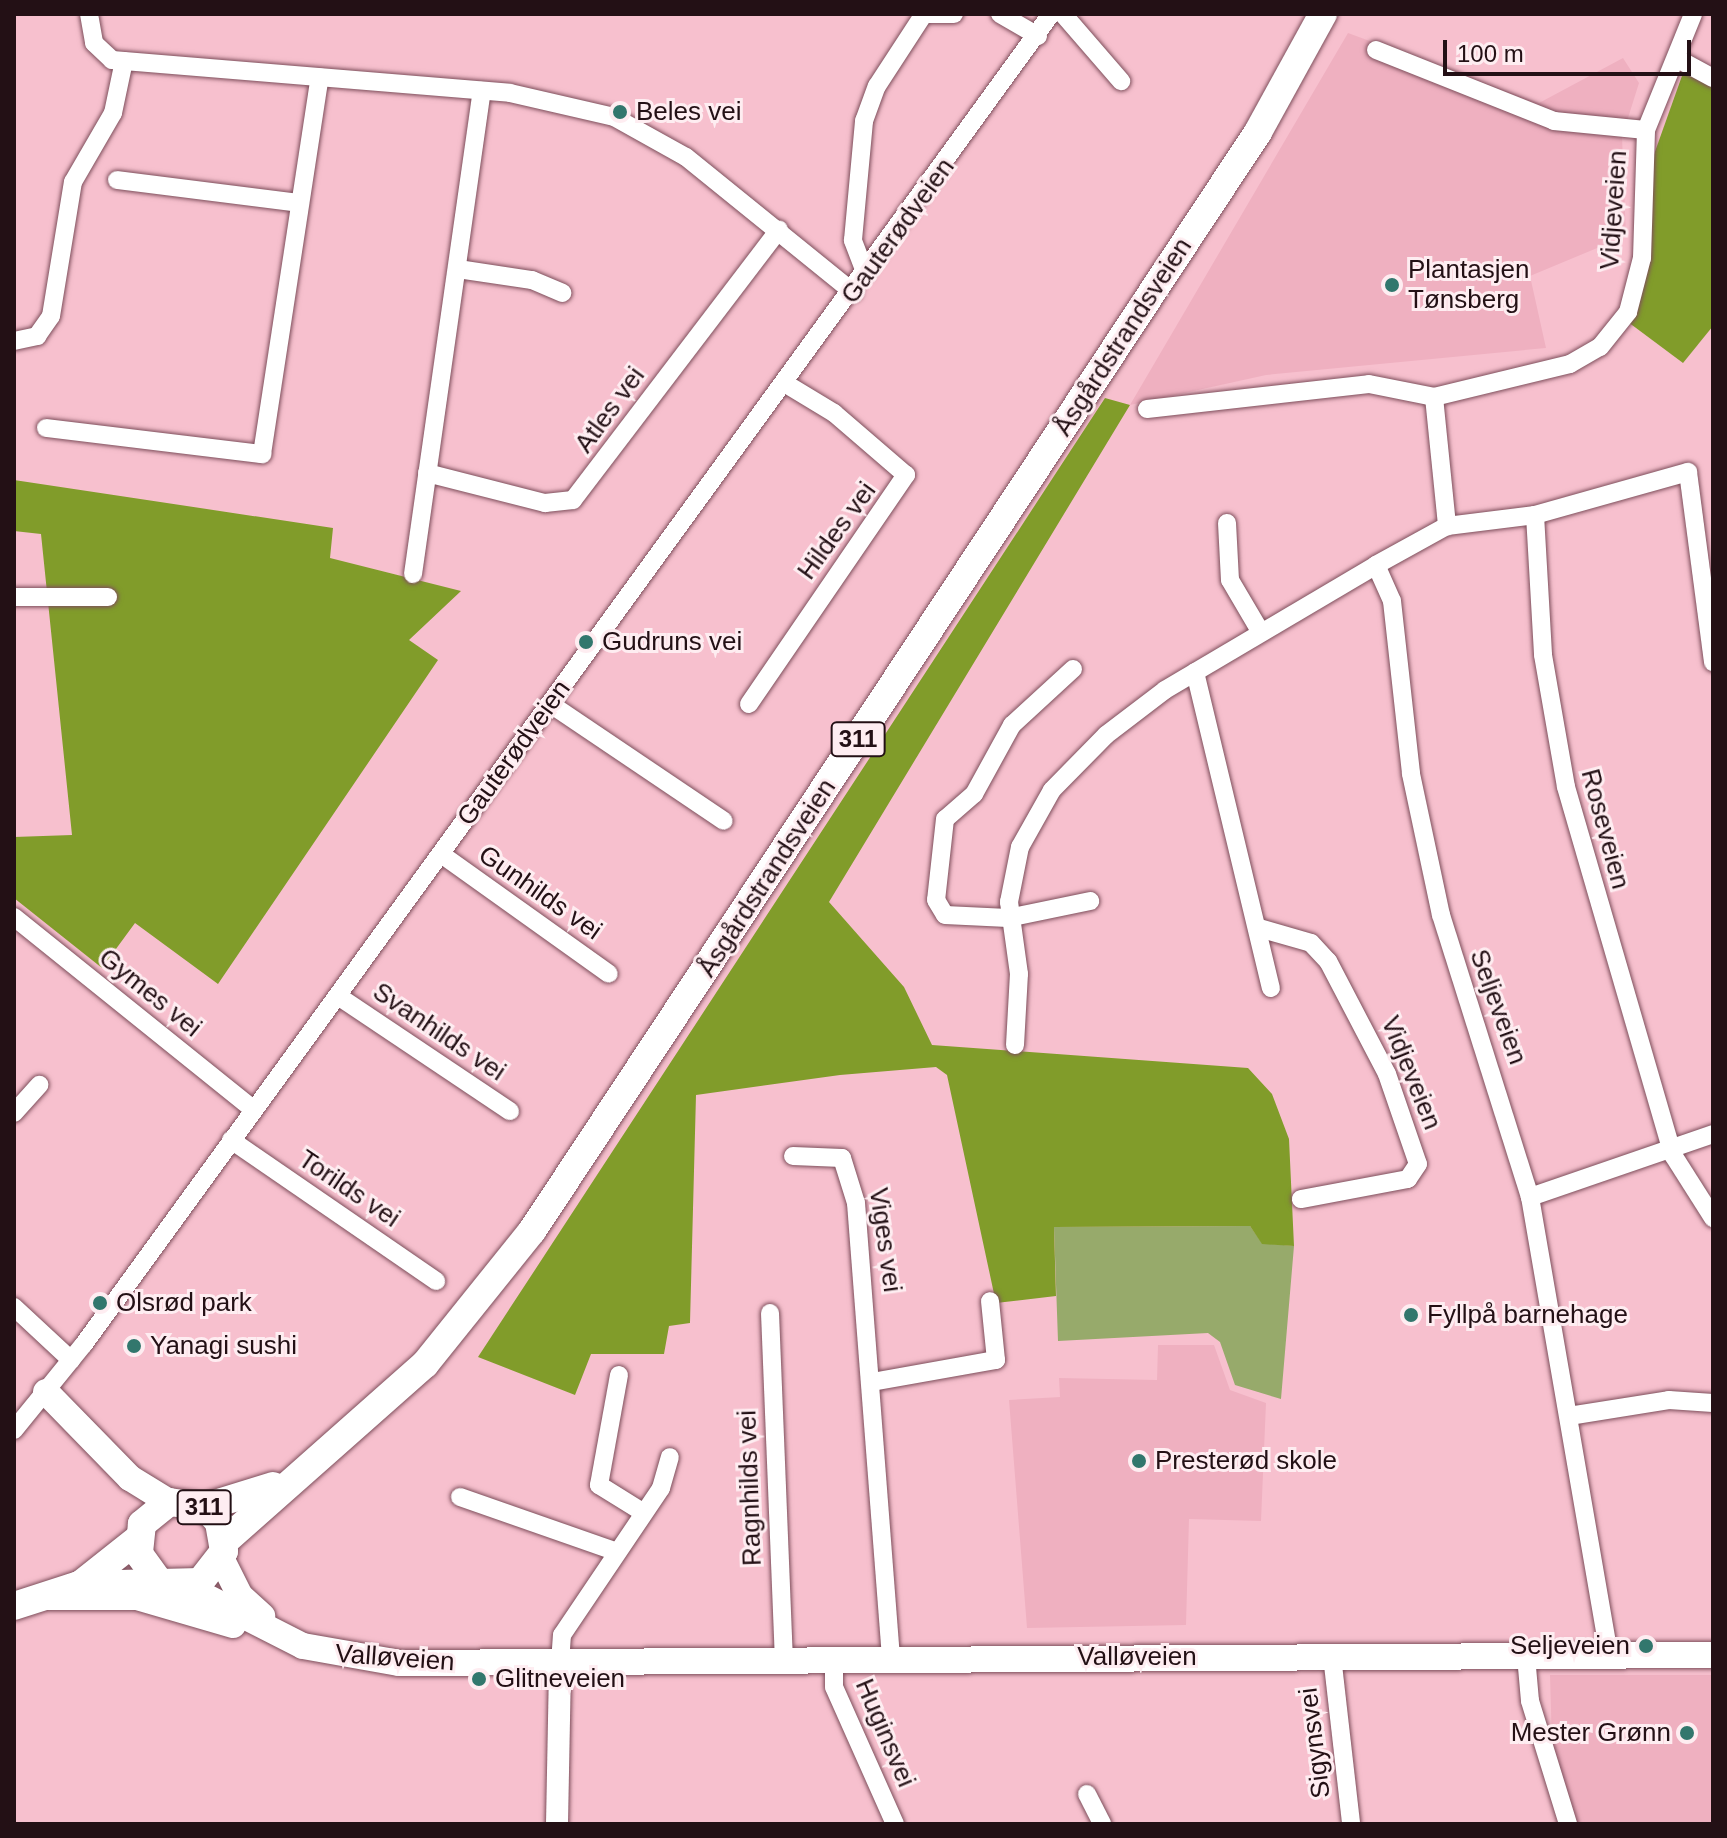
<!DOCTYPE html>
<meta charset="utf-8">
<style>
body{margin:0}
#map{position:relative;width:1727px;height:1838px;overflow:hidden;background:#f7c0ce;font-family:Arial,sans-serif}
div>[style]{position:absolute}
.built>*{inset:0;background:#efb0c0}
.green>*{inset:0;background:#97aa6b}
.forest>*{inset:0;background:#819c2a}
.roads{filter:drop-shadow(0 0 2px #7d4e5b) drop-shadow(0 0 2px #7d4e5b)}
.minor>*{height:18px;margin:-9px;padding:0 9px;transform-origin:9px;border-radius:9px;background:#fff}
.tertiary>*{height:22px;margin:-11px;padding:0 11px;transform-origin:11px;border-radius:11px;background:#fff}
.secondary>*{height:26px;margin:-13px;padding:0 13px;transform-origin:13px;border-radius:13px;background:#fff}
.primary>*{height:28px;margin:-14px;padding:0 14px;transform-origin:14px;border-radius:14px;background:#fff}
.dots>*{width:22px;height:22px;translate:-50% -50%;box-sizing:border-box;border:4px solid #feedf1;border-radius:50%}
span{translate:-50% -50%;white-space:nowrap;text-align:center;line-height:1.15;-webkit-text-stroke:6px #feedf1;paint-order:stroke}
.shield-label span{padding:2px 6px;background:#feedf1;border:2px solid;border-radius:6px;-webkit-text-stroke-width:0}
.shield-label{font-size:24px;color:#231015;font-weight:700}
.poi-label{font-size:26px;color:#231015}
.left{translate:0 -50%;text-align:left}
.right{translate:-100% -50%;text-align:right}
.street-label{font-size:26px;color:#231015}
.frame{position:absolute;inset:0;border:16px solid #231015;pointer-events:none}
.scale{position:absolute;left:1443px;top:40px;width:248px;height:36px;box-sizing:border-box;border:4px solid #231015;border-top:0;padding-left:10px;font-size:24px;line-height:28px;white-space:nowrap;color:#231015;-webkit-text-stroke:6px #feedf1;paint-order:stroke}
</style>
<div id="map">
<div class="built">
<div style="clip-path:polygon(1348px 33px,1539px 103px,1623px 58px,1639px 83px,1622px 137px,1626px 236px,1530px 276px,1546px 348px,1266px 375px,1130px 405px)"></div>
<div style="clip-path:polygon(1158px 1345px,1214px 1345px,1230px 1390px,1266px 1403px,1261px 1521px,1189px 1519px,1186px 1625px,1027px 1628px,1009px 1400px,1060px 1397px,1059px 1378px,1157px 1380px)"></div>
<div style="clip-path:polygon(1550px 1675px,1713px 1675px,1713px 1824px,1577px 1824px,1552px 1744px)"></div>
</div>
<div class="green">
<div style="clip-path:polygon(1250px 1226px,1262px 1243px,1294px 1246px,1281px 1399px,1235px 1385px,1220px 1342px,1208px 1333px,1058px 1341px,1054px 1227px)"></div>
</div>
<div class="forest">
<div style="clip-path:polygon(1683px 73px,1713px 86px,1713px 326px,1683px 363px,1628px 322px,1652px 160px)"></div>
<div style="clip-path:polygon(1105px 398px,1130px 405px,829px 902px,904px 987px,932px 1045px,1248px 1068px,1272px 1094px,1289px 1139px,1294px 1246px,1262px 1244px,1250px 1226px,1054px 1227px,1056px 1296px,996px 1303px,947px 1075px,936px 1067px,840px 1075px,696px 1095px,690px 1323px,669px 1326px,664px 1354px,591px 1354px,575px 1395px,478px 1357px)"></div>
<div style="clip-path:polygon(14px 480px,333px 528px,330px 558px,461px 591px,409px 640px,438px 660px,218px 984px,135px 923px,102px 968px,14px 898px,14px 837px,72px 835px,41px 534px,14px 531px)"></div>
</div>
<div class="roads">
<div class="minor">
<div style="left:89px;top:14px;width:29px;rotate:80deg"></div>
<div style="left:94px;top:43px;width:25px;rotate:43deg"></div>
<div style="left:112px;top:60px;width:399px;rotate:4.7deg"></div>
<div style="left:510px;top:93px;width:107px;rotate:13deg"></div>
<div style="left:614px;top:117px;width:82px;rotate:29.1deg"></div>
<div style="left:686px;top:157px;width:215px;rotate:39deg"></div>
<div style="left:924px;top:14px;width:30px"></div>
<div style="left:1000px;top:14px;width:44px;rotate:30.1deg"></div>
<div style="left:1063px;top:14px;width:89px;rotate:49.1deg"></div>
<div style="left:1376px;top:50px;width:192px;rotate:21.7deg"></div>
<div style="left:1554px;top:121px;width:92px;rotate:5.6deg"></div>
<div style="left:1676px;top:58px;width:42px;rotate:28.4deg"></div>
<div style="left:117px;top:180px;width:184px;rotate:7.2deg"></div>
<div style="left:458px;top:269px;width:75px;rotate:8.5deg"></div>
<div style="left:532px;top:280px;width:33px;rotate:23deg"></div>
<div style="left:865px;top:272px;width:34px;rotate:-111deg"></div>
<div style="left:853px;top:240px;width:120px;rotate:-84.7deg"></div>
<div style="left:864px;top:121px;width:37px;rotate:-70deg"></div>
<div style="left:877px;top:86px;width:86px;rotate:-56.9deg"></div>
<div style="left:14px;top:341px;width:24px;rotate:-12deg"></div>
<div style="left:37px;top:336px;width:24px;rotate:-55deg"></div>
<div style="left:51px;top:316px;width:136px;rotate:-80.7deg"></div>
<div style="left:73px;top:182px;width:80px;rotate:-59.9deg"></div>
<div style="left:113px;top:113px;width:53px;rotate:-78.1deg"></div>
<div style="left:1434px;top:397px;width:130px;rotate:84.2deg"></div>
<div style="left:1147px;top:409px;width:223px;rotate:-6.4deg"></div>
<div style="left:1369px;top:384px;width:66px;rotate:11.3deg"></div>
<div style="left:1434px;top:397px;width:140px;rotate:-13.6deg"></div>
<div style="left:1570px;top:364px;width:34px;rotate:-30deg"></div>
<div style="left:1600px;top:347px;width:45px;rotate:-51.3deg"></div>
<div style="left:1628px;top:312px;width:56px;rotate:-75.5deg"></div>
<div style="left:1642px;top:258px;width:128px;rotate:-88.2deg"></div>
<div style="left:1646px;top:130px;width:125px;rotate:-67.9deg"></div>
<div style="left:46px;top:428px;width:218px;rotate:6.9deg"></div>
<div style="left:262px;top:454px;width:381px;rotate:-81.3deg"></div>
<div style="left:427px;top:473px;width:122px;rotate:14.3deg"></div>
<div style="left:545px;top:503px;width:28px;rotate:-6deg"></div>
<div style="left:573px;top:500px;width:340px;rotate:-52.7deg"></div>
<div style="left:1535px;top:515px;width:140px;rotate:86.7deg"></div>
<div style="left:1543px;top:655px;width:134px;rotate:80.1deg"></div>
<div style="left:1566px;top:787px;width:383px;rotate:73.8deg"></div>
<div style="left:1673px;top:1155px;width:75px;rotate:57.6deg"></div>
<div style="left:1227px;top:523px;width:57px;rotate:87deg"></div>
<div style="left:1230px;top:580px;width:59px;rotate:59.5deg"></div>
<div style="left:1376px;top:565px;width:39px;rotate:66deg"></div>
<div style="left:1392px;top:601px;width:174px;rotate:83.7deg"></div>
<div style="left:1411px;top:774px;width:144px;rotate:78deg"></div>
<div style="left:1441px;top:915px;width:296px;rotate:72.5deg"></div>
<div style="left:1530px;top:1197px;width:465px;rotate:80.2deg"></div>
<div style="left:413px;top:574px;width:488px;rotate:-81.9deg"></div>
<div style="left:14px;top:597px;width:94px"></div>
<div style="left:1073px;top:669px;width:83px;rotate:137.4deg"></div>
<div style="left:1012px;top:725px;width:79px;rotate:118.8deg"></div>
<div style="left:974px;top:794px;width:38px;rotate:139deg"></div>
<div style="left:945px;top:819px;width:81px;rotate:96.3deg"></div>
<div style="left:936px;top:900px;width:17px;rotate:59deg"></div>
<div style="left:945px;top:915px;width:63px;rotate:2.7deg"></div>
<div style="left:1008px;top:918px;width:84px;rotate:-11.7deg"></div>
<div style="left:1195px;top:672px;width:325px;rotate:76.5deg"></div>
<div style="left:749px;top:704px;width:278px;rotate:-55.6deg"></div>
<div style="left:906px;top:475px;width:95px;rotate:-139.3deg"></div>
<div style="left:834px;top:413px;width:56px;rotate:-148.9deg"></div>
<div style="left:552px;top:705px;width:207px;rotate:34deg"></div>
<div style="left:441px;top:854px;width:206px;rotate:35.5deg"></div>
<div style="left:14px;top:917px;width:307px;rotate:38.8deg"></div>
<div style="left:1259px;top:928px;width:54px;rotate:16.1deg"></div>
<div style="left:1311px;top:943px;width:25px;rotate:47deg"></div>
<div style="left:1328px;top:961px;width:127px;rotate:62.4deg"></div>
<div style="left:1387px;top:1074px;width:95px;rotate:71deg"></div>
<div style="left:1418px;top:1164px;width:18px;rotate:124deg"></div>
<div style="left:1408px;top:1179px;width:109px;rotate:169.4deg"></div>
<div style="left:338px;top:996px;width:207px;rotate:33.8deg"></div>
<div style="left:1015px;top:1045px;width:71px;rotate:-86.8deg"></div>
<div style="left:1019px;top:974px;width:73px;rotate:-97.9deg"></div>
<div style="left:1009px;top:902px;width:56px;rotate:-78.7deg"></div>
<div style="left:1020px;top:847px;width:65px;rotate:-60.7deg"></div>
<div style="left:1052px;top:790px;width:77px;rotate:-45.5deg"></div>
<div style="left:1106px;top:735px;width:74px;rotate:-37.3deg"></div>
<div style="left:1165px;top:690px;width:245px;rotate:-30.6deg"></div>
<div style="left:1376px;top:565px;width:81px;rotate:-28.8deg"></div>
<div style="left:1447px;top:526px;width:89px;rotate:-7.1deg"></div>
<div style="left:1535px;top:515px;width:159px;rotate:-15.7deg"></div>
<div style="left:1688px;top:472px;width:192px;rotate:82.5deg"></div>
<div style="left:14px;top:1113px;width:38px;rotate:-48deg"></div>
<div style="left:231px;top:1140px;width:249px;rotate:34.5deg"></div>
<div style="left:793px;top:1156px;width:49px;rotate:2.3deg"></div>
<div style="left:842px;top:1158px;width:47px;rotate:72.7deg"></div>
<div style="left:856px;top:1203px;width:457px;rotate:85.6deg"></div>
<div style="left:1530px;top:1197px;width:194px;rotate:-19deg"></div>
<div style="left:14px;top:1307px;width:78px;rotate:42.9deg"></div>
<div style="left:770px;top:1313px;width:347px;rotate:87.7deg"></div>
<div style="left:619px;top:1375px;width:112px;rotate:100.3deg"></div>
<div style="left:599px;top:1485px;width:49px;rotate:31.8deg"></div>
<div style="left:872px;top:1382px;width:126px;rotate:-10.1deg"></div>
<div style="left:996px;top:1360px;width:59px;rotate:-95.8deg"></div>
<div style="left:1569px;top:1416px;width:101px;rotate:-9.1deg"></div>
<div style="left:1669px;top:1400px;width:44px;rotate:3.9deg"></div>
<div style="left:14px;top:1430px;width:111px;rotate:-50.9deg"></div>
<div style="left:84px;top:1344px;width:1644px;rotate:-53.98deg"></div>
<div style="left:460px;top:1497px;width:163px;rotate:19.3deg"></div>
<div style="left:1332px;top:1656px;width:169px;rotate:83.5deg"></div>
<div style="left:1526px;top:1656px;width:45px;rotate:84.9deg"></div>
<div style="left:1530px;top:1701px;width:129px;rotate:72.8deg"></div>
<div style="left:834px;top:1660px;width:27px;rotate:90deg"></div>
<div style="left:834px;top:1687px;width:150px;rotate:66deg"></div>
<div style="left:560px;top:1663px;width:28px;rotate:-86deg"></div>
<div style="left:562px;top:1635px;width:177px;rotate:-56deg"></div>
<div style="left:661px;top:1488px;width:32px;rotate:-74deg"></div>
<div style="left:1087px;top:1794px;width:34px;rotate:63deg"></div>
</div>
<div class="tertiary">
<div style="left:557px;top:1824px;width:161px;rotate:-88.9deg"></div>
</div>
<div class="secondary">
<div style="left:46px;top:1392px;width:120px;rotate:45.7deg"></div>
<div style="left:130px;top:1478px;width:46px;rotate:31.6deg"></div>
<div style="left:222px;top:1560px;width:40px;rotate:63.4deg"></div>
<div style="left:240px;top:1596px;width:30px;rotate:42deg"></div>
<div style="left:187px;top:1587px;width:130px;rotate:27deg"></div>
<div style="left:303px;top:1646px;width:97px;rotate:10deg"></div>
<div style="left:399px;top:1663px;width:1314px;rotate:-0.35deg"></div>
<div style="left:42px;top:1597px;width:95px"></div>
<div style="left:137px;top:1597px;width:100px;rotate:16.3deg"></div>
</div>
<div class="primary">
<div style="left:205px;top:1507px;width:71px;rotate:-17.2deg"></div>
<div style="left:225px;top:1541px;width:267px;rotate:-41.5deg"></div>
<div style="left:425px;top:1364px;width:171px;rotate:-51.2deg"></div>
<div style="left:532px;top:1231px;width:1317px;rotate:-56.55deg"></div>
<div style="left:1258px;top:132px;width:135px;rotate:-61.2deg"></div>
<div style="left:80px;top:1585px;width:74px;rotate:-38.4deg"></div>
<div style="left:14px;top:1606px;width:68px;rotate:-17.9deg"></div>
<div style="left:79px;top:1585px;width:121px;rotate:-1.4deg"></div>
<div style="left:200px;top:1582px;width:39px;rotate:-52deg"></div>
<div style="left:224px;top:1551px;width:29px;rotate:-100deg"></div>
<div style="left:219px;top:1522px;width:21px;rotate:-133deg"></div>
<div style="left:205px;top:1507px;width:36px;rotate:-172deg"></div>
<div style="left:169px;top:1502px;width:35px;rotate:141deg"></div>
<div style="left:142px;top:1524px;width:30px;rotate:96deg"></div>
<div style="left:139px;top:1554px;width:32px;rotate:54deg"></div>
</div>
</div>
<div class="dots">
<div style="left:620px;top:112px;background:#32776d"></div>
<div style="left:1392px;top:285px;background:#32776d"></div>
<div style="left:586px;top:642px;background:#32776d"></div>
<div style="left:100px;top:1303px;background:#32776d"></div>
<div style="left:1411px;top:1315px;background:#32776d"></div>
<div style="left:134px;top:1346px;background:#32776d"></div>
<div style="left:1139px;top:1461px;background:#32776d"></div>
<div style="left:1646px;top:1646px;background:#32776d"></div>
<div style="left:479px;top:1679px;background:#32776d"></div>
<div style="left:1687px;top:1733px;background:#32776d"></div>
</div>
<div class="shield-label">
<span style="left:858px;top:739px">311</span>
<span style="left:204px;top:1507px">311</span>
</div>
<div class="poi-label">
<span class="left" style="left:636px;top:112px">Beles vei</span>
<span class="left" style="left:1408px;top:285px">Plantasjen<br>Tønsberg</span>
<span class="left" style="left:602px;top:642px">Gudruns vei</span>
<span class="left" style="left:116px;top:1303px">Olsrød park</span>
<span class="left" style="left:1427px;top:1315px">Fyllpå barnehage</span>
<span class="left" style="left:150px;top:1346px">Yanagi sushi</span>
<span class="left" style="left:1155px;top:1461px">Presterød skole</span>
<span class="right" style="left:1630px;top:1646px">Seljeveien</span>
<span class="left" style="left:495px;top:1679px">Glitneveien</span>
<span class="right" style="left:1671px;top:1733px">Mester Grønn</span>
</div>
<div class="street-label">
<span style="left:1614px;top:210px;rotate:-86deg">Vidjeveien</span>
<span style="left:898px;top:231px;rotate:-54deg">Gauterødveien</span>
<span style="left:1123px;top:337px;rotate:-57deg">Åsgårdstrandsveien</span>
<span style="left:610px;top:410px;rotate:-54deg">Atles vei</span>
<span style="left:837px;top:531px;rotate:-54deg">Hildes vei</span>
<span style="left:514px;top:753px;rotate:-54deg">Gauterødveien</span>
<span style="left:1605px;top:829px;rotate:75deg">Roseveien</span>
<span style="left:767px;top:878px;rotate:-57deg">Åsgårdstrandsveien</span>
<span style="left:540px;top:893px;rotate:35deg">Gunhilds vei</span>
<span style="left:150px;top:993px;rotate:39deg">Gymes vei</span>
<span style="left:1498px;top:1007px;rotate:70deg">Seljeveien</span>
<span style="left:439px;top:1032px;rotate:34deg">Svanhilds vei</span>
<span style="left:1411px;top:1073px;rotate:68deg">Vidjeveien</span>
<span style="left:349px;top:1189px;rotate:34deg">Torilds vei</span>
<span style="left:885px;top:1240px;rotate:82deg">Viges vei</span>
<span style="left:750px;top:1488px;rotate:-92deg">Ragnhilds vei</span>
<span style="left:1137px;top:1657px">Valløveien</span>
<span style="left:395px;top:1658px;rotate:4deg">Valløveien</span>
<span style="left:885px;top:1733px;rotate:67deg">Huginsvei</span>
<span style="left:1315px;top:1743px;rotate:-97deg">Sigynsvei</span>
</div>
<div class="frame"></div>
<div class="scale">100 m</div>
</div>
